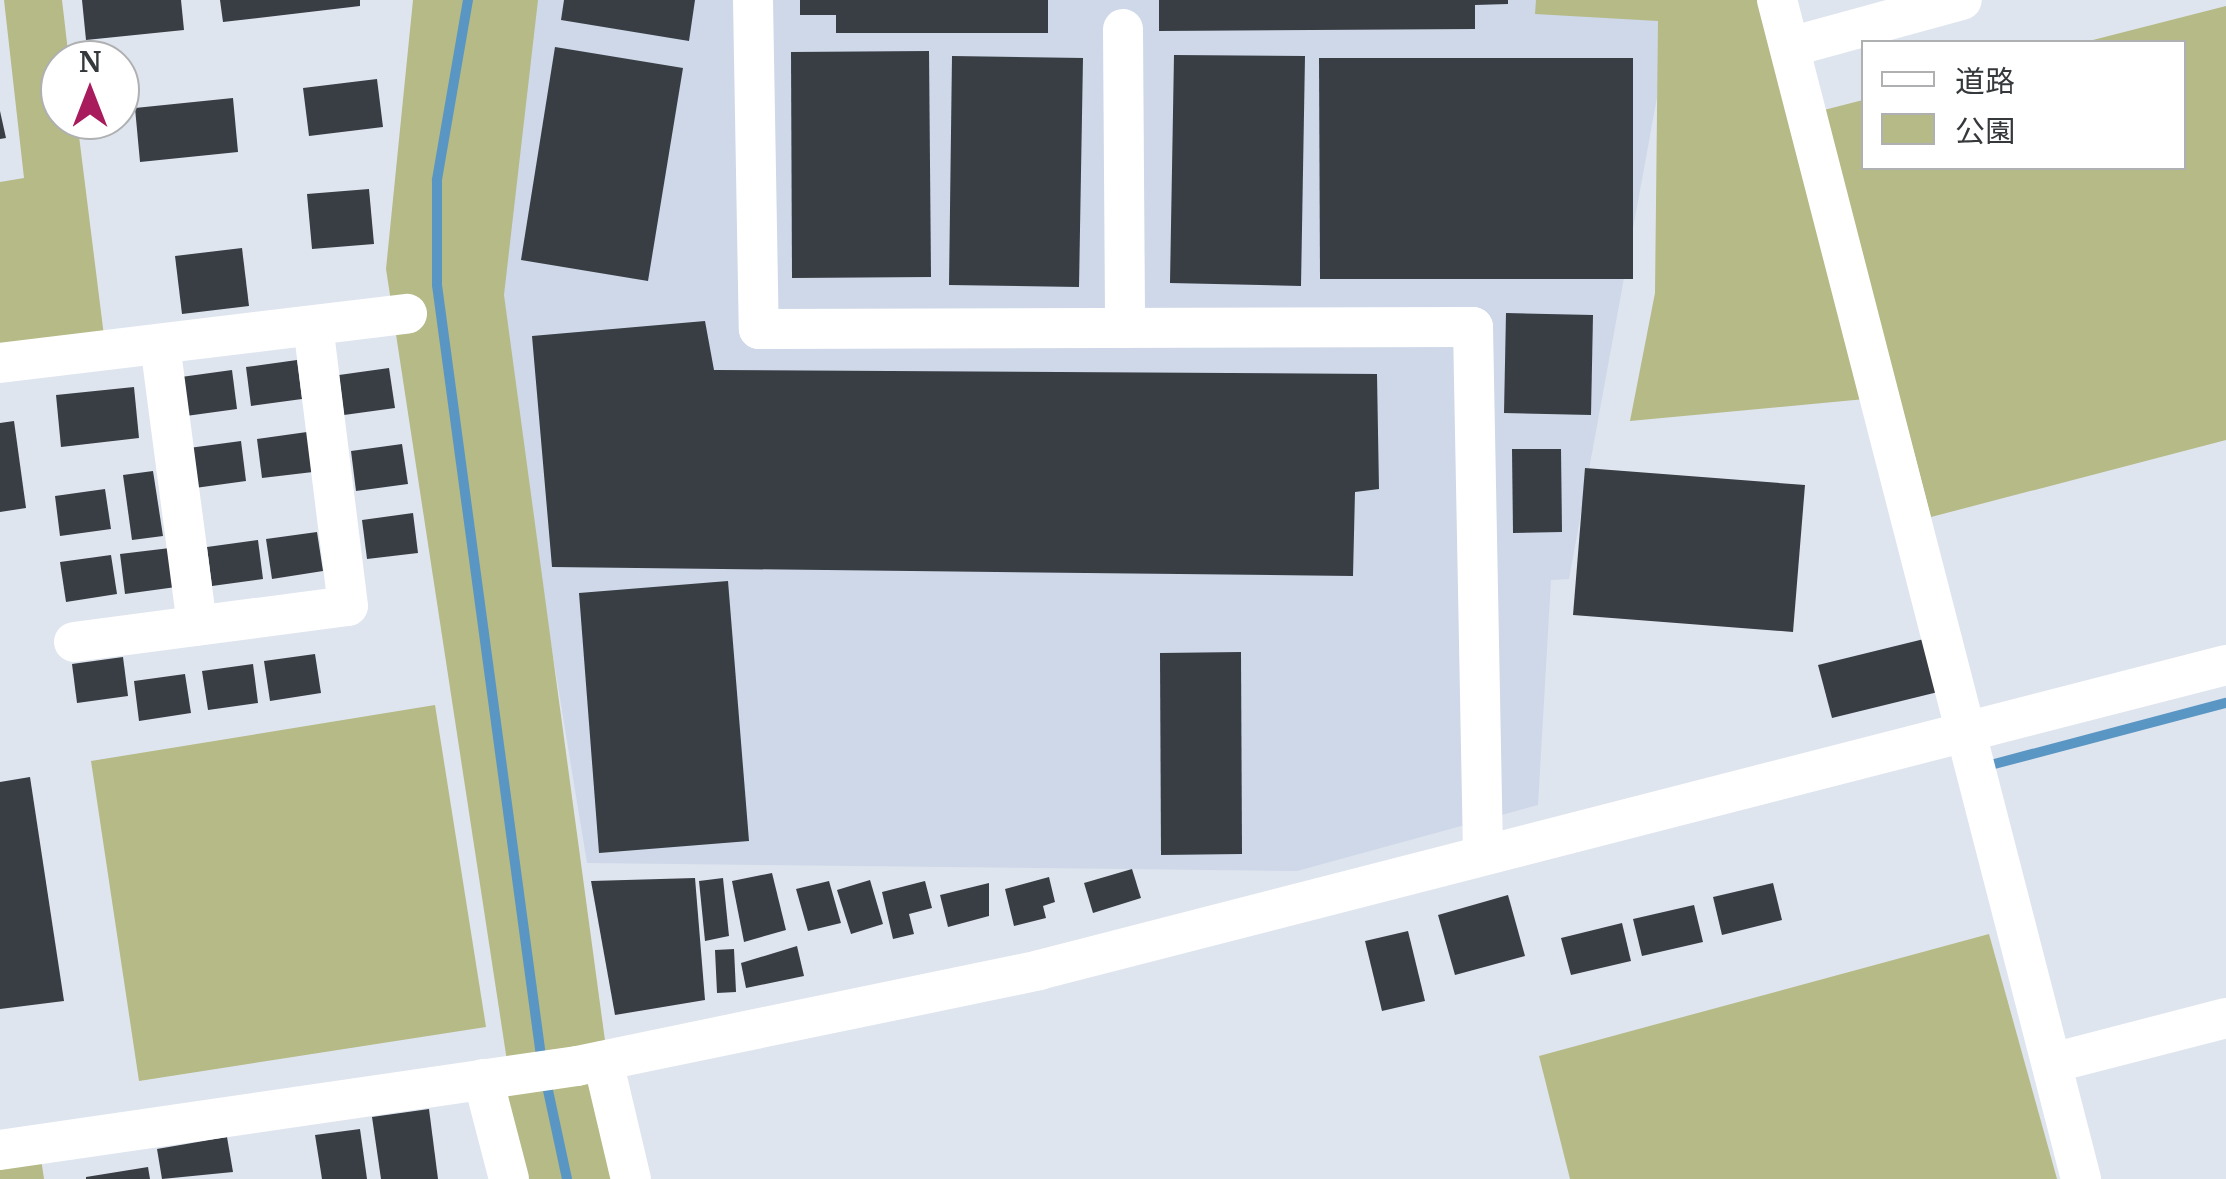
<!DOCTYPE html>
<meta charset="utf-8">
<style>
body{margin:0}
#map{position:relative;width:2226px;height:1179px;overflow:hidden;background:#dfe5ef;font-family:Merriweather,"Noto Sans JP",serif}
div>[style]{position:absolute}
.built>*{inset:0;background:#ced8e8}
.green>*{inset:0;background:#b5ba86}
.stream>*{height:10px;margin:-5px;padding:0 5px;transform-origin:5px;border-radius:5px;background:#5a96c3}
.building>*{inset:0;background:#393e45}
.minor>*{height:40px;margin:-20px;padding:0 20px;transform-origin:20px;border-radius:20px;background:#fff}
span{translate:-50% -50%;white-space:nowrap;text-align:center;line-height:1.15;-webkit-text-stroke:10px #fff;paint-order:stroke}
.legend{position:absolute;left:1861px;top:40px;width:325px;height:130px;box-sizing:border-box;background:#fff;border:2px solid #afb0b1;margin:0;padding:12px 18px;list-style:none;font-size:30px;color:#36393c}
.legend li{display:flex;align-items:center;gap:20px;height:50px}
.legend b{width:50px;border:2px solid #afb0b1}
.north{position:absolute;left:40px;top:40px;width:100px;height:100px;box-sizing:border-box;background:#fff;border:2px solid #afb0b1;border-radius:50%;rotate:0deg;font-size:28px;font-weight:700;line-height:40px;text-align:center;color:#36393c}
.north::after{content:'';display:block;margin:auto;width:35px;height:45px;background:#a81c5d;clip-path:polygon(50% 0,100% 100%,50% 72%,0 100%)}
</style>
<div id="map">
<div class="built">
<div style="clip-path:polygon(535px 0,1658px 0,1662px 70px,1569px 579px,1551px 580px,1538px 805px,1297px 871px,587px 863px,496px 309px)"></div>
</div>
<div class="green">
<div style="clip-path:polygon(4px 0,62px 0,69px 60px,60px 60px,60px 120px,77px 120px,104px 336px,0 351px,0 182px,24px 178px)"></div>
<div style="clip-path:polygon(413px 0,538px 0,504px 295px,614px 1107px,644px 1179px,515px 1179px,490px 1108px,507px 1061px,386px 269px)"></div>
<div style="clip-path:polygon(1536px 0,1757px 0,1865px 399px,1630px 421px,1655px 293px,1658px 21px,1535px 14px)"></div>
<div style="clip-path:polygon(2226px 6px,2226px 440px,1931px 517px,1824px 110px,1863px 100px,1864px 168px,2184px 168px,2184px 42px,2085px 42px)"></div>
<div style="clip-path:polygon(435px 705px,486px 1027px,139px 1081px,91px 761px)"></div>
<div style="clip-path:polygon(1989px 934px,2057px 1179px,1570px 1179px,1539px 1056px)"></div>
<div style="clip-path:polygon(39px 1145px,44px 1179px,0 1179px,0 1150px)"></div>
</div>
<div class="stream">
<div style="left:468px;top:0;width:183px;rotate:99.8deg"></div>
<div style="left:437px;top:180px;width:105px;rotate:90deg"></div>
<div style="left:437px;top:285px;width:786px;rotate:82.32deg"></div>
<div style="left:1983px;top:767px;width:251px;rotate:-14.8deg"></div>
<div style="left:546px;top:1081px;width:100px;rotate:77.9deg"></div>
</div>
<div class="building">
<div style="clip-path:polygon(82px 0,181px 0,184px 30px,86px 40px)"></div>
<div style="clip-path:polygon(220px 0,360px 0,360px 6px,223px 22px)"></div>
<div style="clip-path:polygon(564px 0,695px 0,689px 41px,561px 20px)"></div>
<div style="clip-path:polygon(800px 0,1048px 0,1048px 33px,836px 33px,836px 15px,800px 15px)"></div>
<div style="clip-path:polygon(1159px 0,1508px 0,1508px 4px,1475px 5px,1475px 29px,1159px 31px)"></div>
<div style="clip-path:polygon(555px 47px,683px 68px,648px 281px,521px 260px)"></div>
<div style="clip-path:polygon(929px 51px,931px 277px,792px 278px,791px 52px)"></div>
<div style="clip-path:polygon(1174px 55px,1305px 56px,1301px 286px,1170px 283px)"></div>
<div style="clip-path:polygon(952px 56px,1083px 58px,1079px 287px,949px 285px)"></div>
<div style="clip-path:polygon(1319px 58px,1633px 58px,1633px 279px,1320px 279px)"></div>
<div style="clip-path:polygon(377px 79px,383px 127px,309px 136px,303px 88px)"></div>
<div style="clip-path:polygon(233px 98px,238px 152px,140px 162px,135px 108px)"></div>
<div style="clip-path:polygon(0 111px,6px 138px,0 139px)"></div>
<div style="clip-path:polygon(369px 189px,374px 244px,312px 249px,307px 194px)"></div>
<div style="clip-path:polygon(242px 248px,249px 306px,182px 314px,175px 256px)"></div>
<div style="clip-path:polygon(1506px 313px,1593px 315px,1591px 415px,1504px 413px)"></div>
<div style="clip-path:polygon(705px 321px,714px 370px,1377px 374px,1379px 489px,1355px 492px,1353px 576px,552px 567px,532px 336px)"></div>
<div style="clip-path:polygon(297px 360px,302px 399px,251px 406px,246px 367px)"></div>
<div style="clip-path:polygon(389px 368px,395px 408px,344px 415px,339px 375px)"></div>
<div style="clip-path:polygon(232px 370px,237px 409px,186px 416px,181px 377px)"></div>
<div style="clip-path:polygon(134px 387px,139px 438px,61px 447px,56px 395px)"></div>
<div style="clip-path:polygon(14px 421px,26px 508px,0 512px,0 423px)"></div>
<div style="clip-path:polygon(307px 432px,313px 472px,262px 478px,257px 439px)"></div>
<div style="clip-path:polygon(241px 441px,246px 481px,195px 488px,189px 448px)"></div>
<div style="clip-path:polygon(402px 444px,408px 484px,356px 491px,351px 451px)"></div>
<div style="clip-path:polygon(1512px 449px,1561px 449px,1562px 532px,1513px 533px)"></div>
<div style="clip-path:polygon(1585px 468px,1805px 485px,1793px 632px,1573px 615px)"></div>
<div style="clip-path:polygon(153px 471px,163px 536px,132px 540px,123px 475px)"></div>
<div style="clip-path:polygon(105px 489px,111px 529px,60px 536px,55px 496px)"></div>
<div style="clip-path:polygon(413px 513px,418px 553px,367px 559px,362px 520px)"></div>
<div style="clip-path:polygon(317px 532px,323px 571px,272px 579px,266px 539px)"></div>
<div style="clip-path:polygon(258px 540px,263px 579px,212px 586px,207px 547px)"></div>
<div style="clip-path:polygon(170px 548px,176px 587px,125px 594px,120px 554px)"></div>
<div style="clip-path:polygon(111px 555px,117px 594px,66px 602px,60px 562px)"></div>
<div style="clip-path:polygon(728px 581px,749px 841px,599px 853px,579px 593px)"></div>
<div style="clip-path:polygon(1924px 639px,1938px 692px,1832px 718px,1818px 665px)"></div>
<div style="clip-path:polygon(1241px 652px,1242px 854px,1161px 855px,1160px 653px)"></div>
<div style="clip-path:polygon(315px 654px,321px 693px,270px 701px,264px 661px)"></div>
<div style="clip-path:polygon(123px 657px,128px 696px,77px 703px,72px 664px)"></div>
<div style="clip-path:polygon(253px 664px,258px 703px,208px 710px,202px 671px)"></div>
<div style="clip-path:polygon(185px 674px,191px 713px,139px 721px,134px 681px)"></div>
<div style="clip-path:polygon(30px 777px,64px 1001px,0 1009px,0 782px)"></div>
<div style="clip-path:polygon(1132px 869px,1141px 898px,1093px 913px,1084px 883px)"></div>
<div style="clip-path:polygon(772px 873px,786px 930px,744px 942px,732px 881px)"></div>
<div style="clip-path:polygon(1049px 877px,1055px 902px,1043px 906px,1046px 918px,1014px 926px,1005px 889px)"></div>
<div style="clip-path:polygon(695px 878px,705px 1000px,615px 1015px,591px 881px)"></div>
<div style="clip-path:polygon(723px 878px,729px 936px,705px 941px,699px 881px)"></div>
<div style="clip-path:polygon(870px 880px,883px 924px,851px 934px,837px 890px)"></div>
<div style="clip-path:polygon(829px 881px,841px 923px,808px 931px,796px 889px)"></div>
<div style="clip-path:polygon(925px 881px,932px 908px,909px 914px,914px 934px,893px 939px,882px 892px)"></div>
<div style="clip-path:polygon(989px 883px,989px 916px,948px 927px,940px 895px)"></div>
<div style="clip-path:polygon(1773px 883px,1782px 920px,1722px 935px,1713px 897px)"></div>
<div style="clip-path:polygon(1508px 895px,1525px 956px,1455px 975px,1438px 915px)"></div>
<div style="clip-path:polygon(1694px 905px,1703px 942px,1642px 956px,1633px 919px)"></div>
<div style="clip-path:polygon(1622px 923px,1631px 961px,1571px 975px,1561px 938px)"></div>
<div style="clip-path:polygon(1408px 931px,1425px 1001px,1382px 1011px,1365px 941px)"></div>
<div style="clip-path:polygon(797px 946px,804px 976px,746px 988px,741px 963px)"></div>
<div style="clip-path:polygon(734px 949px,736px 992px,717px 993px,715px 950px)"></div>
<div style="clip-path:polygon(429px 1109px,438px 1179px,381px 1179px,372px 1117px)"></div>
<div style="clip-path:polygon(360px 1129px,367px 1179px,322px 1179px,315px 1135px)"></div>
<div style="clip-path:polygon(227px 1137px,233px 1172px,162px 1179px,157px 1149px)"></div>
<div style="clip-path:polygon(148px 1167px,150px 1179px,86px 1179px,86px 1177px)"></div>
</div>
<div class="minor">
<div style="left:753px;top:0;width:329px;rotate:89deg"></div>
<div style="left:759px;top:329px;width:714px;rotate:-0.16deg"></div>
<div style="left:1473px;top:327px;width:528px;rotate:88.91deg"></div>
<div style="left:1777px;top:0;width:1218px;rotate:75.54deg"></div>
<div style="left:1123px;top:29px;width:299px;rotate:89.6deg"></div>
<div style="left:1790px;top:47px;width:178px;rotate:-15.3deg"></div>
<div style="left:160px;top:344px;width:284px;rotate:82.5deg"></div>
<div style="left:0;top:363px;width:410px;rotate:-6.9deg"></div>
<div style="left:74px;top:642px;width:276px;rotate:-7.5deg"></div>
<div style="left:348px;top:606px;width:282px;rotate:-97.1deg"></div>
<div style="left:603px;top:1061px;width:121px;rotate:76.7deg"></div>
<div style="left:2052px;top:1063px;width:180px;rotate:-14.5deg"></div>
<div style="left:483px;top:1079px;width:103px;rotate:75.4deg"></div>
<div style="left:0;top:1150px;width:583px;rotate:-8.28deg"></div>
<div style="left:577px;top:1066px;width:472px;rotate:-11.7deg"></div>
<div style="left:1039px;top:970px;width:1226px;rotate:-14.41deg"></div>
</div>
<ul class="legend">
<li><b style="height:12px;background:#fff"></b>道路</li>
<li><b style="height:28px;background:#b5ba86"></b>公園</li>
</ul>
<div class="north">N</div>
</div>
